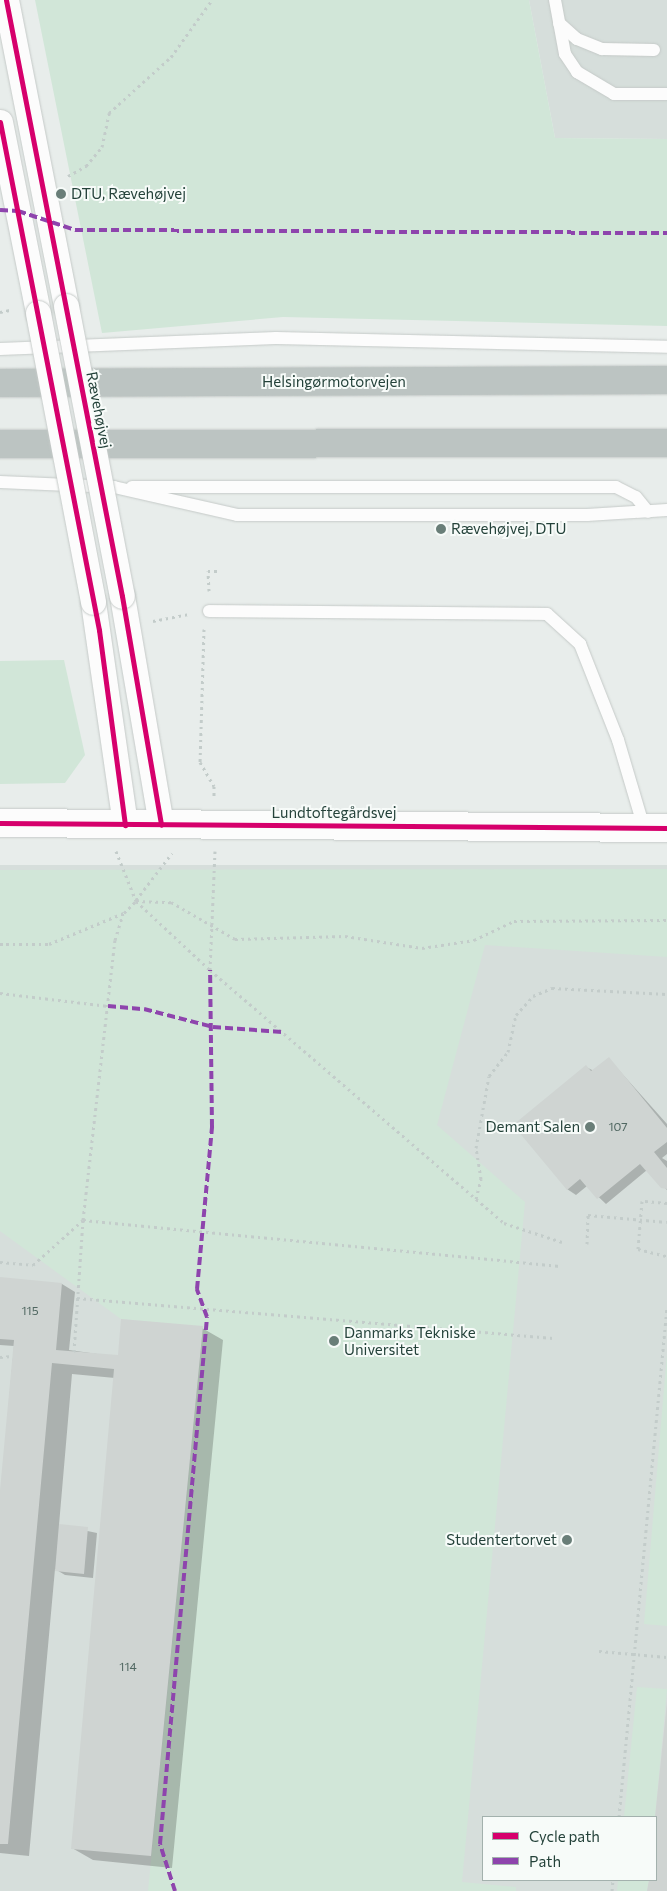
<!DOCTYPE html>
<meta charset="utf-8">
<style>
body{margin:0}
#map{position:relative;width:667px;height:1891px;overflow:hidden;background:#e8edeb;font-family:Commissioner,sans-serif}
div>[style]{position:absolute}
.built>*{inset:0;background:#d6dedb}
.green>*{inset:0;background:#d1e6d8}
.shadow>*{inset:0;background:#0003}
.building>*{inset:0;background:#cfd4d2}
.path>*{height:3px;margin-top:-1.5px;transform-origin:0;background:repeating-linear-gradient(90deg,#c3ccca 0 2.5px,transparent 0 6.5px)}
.roads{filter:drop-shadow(0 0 1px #c5cac8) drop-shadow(0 0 1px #c5cac8)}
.lane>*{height:12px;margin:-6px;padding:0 6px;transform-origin:6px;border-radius:6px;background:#fcfcfc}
.street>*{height:25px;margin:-12.5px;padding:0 12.5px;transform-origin:12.5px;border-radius:12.5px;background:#fcfcfc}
.secondary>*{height:28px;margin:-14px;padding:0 14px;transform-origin:14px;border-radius:14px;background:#fcfcfc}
.highway>*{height:28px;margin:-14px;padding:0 14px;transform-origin:14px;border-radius:14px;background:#bcc4c2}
.bridges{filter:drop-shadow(0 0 1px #c5cac8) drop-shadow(0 0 1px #c5cac8)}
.street-bridge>*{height:25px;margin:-12.5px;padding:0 12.5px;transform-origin:12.5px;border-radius:12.5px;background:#fcfcfc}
.quiet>*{height:4px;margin-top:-2px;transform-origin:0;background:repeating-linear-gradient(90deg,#8e44ad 0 8px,transparent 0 12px)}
.cycleway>*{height:5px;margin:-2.5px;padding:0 2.5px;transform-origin:2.5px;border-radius:2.5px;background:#d6006c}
.dots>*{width:14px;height:14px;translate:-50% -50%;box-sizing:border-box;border:2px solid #f7fbf9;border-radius:50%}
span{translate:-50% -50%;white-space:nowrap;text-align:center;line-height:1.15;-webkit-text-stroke:4px #f7fbf9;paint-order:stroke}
.number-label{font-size:12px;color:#506761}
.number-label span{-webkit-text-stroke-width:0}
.poi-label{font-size:15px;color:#24423a}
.left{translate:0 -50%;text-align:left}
.right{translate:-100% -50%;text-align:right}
.street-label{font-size:15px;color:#24423a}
.legend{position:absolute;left:482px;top:1816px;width:175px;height:65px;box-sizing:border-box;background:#f7fbf9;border:1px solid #a3b1ad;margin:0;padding:6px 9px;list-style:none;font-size:15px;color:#24423a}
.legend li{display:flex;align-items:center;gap:10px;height:25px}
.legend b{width:25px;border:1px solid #a3b1ad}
</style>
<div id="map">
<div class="built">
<div style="clip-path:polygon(529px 0,667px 0,667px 139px,555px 138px)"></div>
<div style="clip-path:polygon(evenodd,0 865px,667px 865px,667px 1891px,0 1891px,0 865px,483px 1817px,656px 1817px,656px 1880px,483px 1880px,483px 1817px)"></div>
</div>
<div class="green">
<div style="clip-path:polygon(35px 0,529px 0,555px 138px,667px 139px,667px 326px,283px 317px,102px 333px)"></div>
<div style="clip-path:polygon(64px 660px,85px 755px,65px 783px,0 784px,0 661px)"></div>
<div style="clip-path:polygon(667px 869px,667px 957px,485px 945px,437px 1125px,525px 1202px,462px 1882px,516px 1887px,516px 1891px,148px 1891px,203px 1327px,121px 1319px,0 1231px,0 870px)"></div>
<div style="clip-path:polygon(667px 1353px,667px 1626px,644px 1624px)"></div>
<div style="clip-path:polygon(637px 1687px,667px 1689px,655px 1817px,624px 1817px)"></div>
<div style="clip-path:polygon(618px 1880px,649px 1880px,647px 1891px,617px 1891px)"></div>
</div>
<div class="shadow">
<div style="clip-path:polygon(609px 1059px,667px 1124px,667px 1154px,662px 1158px,667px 1161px,667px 1190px,647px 1170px,606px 1204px,587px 1186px,576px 1195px,567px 1189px,586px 1067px,594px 1071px)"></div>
<div style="clip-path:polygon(0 1278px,62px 1284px,75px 1292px,69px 1350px,119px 1357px,202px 1328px,223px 1340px,172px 1868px,93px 1860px,72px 1848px,115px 1378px,72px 1374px,59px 1525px,97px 1533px,93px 1578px,65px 1575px,55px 1569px,29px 1856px,0 1853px,0 1503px,14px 1346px,0 1345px)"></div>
</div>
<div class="building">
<div style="clip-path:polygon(609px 1057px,667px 1128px,667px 1142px,654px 1152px,667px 1168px,667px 1189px,661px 1188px,640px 1164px,597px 1199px,580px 1179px,567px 1190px,513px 1125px,586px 1065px,591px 1071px)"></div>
<div style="clip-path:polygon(0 1277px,62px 1283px,56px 1350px,118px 1355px,121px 1319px,203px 1326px,151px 1856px,71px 1849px,114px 1369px,52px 1363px,8px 1844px,0 1844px,0 1490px,14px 1340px,0 1339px)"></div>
<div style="clip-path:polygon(59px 1524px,88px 1527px,84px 1574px,55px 1571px)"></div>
<div style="clip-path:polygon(667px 1702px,667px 1891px,647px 1891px,649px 1880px,656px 1880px,655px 1817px)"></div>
</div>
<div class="path">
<div style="left:68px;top:176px;width:21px;rotate:-29deg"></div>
<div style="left:86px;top:166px;width:25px;rotate:-50deg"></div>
<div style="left:102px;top:147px;width:35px;rotate:-78deg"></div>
<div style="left:109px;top:113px;width:84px;rotate:-42.1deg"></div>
<div style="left:171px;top:57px;width:70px;rotate:-54.3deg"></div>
<div style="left:0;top:312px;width:10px;rotate:-11deg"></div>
<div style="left:209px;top:591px;width:20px;rotate:-93deg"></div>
<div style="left:208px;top:571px;width:10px"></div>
<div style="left:153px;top:621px;width:36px;rotate:-11deg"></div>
<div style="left:204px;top:629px;width:133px;rotate:91.7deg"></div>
<div style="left:200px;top:762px;width:28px;rotate:60deg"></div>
<div style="left:214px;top:786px;width:11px;rotate:90deg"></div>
<div style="left:116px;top:851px;width:54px;rotate:68.2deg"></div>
<div style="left:136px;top:901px;width:101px;rotate:43deg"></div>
<div style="left:210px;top:970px;width:388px;rotate:40.7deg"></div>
<div style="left:504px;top:1223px;width:61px;rotate:18.1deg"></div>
<div style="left:136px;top:900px;width:59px;rotate:-52.5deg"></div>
<div style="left:0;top:944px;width:49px"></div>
<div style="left:49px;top:944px;width:81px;rotate:-22.5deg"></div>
<div style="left:124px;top:913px;width:17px;rotate:-45deg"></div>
<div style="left:136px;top:901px;width:35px;rotate:2deg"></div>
<div style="left:171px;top:902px;width:74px;rotate:30deg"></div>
<div style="left:235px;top:939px;width:110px;rotate:-1.6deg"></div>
<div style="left:345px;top:936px;width:78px;rotate:8.9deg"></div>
<div style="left:422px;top:948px;width:53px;rotate:-8.7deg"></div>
<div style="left:474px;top:940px;width:44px;rotate:-25.4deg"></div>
<div style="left:514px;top:921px;width:153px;rotate:-0.4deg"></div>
<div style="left:210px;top:970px;width:119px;rotate:-87.6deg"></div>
<div style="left:0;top:993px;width:109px;rotate:6.9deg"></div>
<div style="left:476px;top:1199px;width:21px;rotate:-76deg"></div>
<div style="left:481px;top:1179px;width:31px;rotate:-99deg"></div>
<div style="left:476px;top:1148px;width:73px;rotate:-79.8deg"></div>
<div style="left:489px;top:1076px;width:31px;rotate:-52deg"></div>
<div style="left:508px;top:1052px;width:38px;rotate:-78deg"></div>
<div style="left:516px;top:1015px;width:25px;rotate:-48deg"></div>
<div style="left:533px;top:996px;width:21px;rotate:-23deg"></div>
<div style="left:552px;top:988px;width:115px;rotate:3deg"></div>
<div style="left:667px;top:1203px;width:25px;rotate:-175deg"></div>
<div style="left:642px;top:1201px;width:48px;rotate:94.8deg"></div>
<div style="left:638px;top:1249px;width:30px;rotate:14deg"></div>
<div style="left:587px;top:1244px;width:29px;rotate:-88deg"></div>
<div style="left:588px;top:1215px;width:79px;rotate:5.1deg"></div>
<div style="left:0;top:1262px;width:33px;rotate:5deg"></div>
<div style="left:33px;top:1265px;width:67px;rotate:-42deg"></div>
<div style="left:83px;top:1220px;width:479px;rotate:5.5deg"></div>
<div style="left:77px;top:1298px;width:478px;rotate:4.8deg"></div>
<div style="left:74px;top:1352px;width:132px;rotate:-86.1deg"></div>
<div style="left:83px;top:1220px;width:282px;rotate:-83.5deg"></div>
<div style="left:115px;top:940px;width:27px;rotate:-73deg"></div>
<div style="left:0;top:1357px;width:12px;rotate:-5deg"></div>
<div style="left:599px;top:1651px;width:68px;rotate:5deg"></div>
<div style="left:619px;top:1817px;width:512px;rotate:-84.62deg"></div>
<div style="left:612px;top:1891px;width:11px;rotate:-85deg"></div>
</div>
<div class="roads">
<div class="lane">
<div style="left:555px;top:0;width:55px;rotate:79.5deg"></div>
<div style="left:565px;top:54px;width:22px;rotate:56deg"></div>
<div style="left:577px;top:72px;width:43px;rotate:30.7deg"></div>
<div style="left:614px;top:94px;width:53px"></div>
<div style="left:559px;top:23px;width:24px;rotate:42deg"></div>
<div style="left:577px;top:39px;width:27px;rotate:22deg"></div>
<div style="left:602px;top:49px;width:52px;rotate:1.1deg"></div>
<div style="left:0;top:349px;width:276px;rotate:-2.3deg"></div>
<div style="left:276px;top:338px;width:391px;rotate:1.3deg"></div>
<div style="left:0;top:482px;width:114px;rotate:2.5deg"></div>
<div style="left:114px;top:487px;width:126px;rotate:12.8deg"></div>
<div style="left:237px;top:515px;width:350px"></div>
<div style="left:587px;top:515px;width:80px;rotate:-3.6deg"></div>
<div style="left:132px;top:487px;width:484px"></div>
<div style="left:616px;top:487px;width:22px;rotate:27deg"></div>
<div style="left:636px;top:497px;width:19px;rotate:51deg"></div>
<div style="left:209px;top:611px;width:338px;rotate:0.5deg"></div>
<div style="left:547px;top:614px;width:45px;rotate:42.3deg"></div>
<div style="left:580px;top:644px;width:103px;rotate:68.4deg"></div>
<div style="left:618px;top:740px;width:92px;rotate:73.5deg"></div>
</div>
<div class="street">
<div style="left:6px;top:0;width:312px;rotate:78.9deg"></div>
<div style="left:0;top:122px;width:195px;rotate:78.7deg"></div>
<div style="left:122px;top:596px;width:232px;rotate:80.3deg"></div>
<div style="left:93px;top:602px;width:225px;rotate:81.8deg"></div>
</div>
<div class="secondary">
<div style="left:0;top:823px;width:667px;rotate:0.43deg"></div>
</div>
<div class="highway">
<div style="left:0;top:383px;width:667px;rotate:-0.26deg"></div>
<div style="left:0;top:444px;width:667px;rotate:-0.09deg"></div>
</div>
</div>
<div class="bridges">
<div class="street-bridge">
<div style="left:66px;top:306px;width:295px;rotate:79.1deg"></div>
<div style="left:38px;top:313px;width:294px;rotate:79.2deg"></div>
</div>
</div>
<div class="quiet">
<div style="left:0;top:210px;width:18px;rotate:3deg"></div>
<div style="left:18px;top:211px;width:60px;rotate:18.4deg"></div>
<div style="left:75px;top:230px;width:592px;rotate:0.29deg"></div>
<div style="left:108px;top:1006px;width:36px;rotate:5deg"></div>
<div style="left:144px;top:1009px;width:71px;rotate:14.6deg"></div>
<div style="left:213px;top:1027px;width:69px;rotate:4.1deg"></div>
<div style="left:175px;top:1891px;width:49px;rotate:-107.7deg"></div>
<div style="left:160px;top:1844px;width:529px;rotate:-84.9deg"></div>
<div style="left:207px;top:1317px;width:30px;rotate:-110deg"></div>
<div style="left:197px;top:1289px;width:163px;rotate:-84.7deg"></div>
<div style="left:212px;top:1127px;width:157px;rotate:-90.7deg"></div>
</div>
<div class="cycleway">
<div style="left:6px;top:0;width:607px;rotate:78.99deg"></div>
<div style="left:122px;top:596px;width:232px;rotate:80.3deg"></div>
<div style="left:0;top:122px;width:518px;rotate:78.97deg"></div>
<div style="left:99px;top:630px;width:197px;rotate:82.4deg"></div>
<div style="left:0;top:823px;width:667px;rotate:0.43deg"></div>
</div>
<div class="dots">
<div style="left:61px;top:194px;background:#697e78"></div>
<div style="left:441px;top:529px;background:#697e78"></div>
<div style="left:590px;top:1127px;background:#697e78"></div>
<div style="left:334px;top:1341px;background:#697e78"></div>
<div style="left:567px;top:1540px;background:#697e78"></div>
</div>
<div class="number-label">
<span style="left:618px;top:1127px">107</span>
<span style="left:30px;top:1311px">115</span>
<span style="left:128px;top:1667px">114</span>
</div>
<div class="poi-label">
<span class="left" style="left:71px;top:194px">DTU, Rævehøjvej</span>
<span class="left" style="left:451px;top:529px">Rævehøjvej, DTU</span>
<span class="right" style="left:580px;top:1127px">Demant Salen</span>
<span class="left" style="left:344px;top:1341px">Danmarks Tekniske<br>Universitet</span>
<span class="right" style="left:557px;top:1540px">Studentertorvet</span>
</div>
<div class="street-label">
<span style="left:334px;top:382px">Helsingørmotorvejen</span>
<span style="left:99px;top:410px;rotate:79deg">Rævehøjvej</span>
<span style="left:334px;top:813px">Lundtoftegårdsvej</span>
</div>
<ul class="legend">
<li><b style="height:6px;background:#d6006c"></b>Cycle path</li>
<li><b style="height:6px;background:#8e44ad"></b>Path</li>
</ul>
</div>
